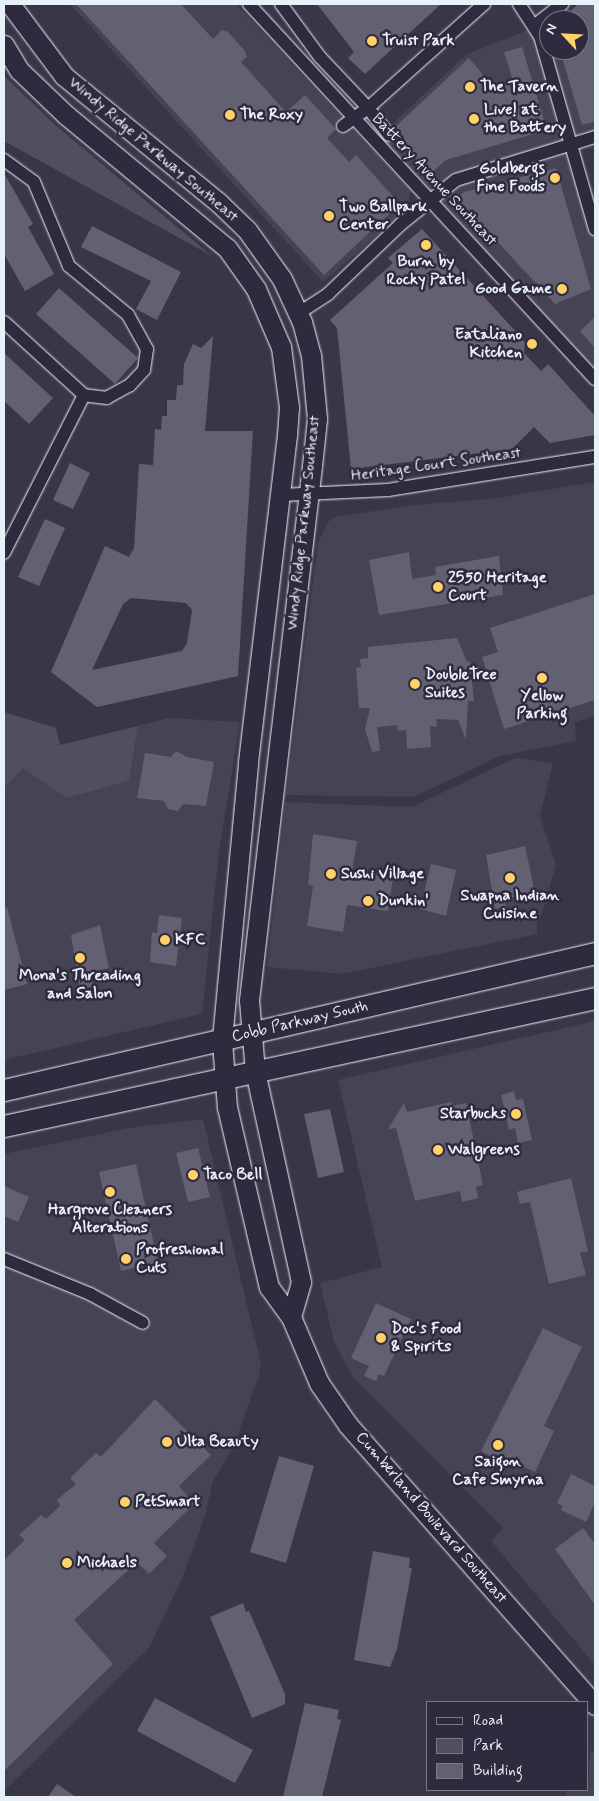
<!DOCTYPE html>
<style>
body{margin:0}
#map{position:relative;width:599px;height:1801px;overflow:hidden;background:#3a3648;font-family:Mynerve,sans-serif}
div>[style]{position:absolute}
.built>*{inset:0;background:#464354}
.green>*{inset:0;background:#504e5f}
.building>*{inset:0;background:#636171}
.roads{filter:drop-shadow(0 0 1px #e8f1f8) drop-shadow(0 0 1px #e8f1f8)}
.street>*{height:12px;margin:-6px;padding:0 6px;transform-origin:6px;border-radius:6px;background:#2f2a3d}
.secondary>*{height:19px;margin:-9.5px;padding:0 9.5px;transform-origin:9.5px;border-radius:9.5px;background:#2f2a3d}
.primary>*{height:21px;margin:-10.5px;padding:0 10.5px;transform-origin:10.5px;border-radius:10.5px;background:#2f2a3d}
.dots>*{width:14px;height:14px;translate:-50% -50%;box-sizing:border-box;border:2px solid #2f2a3d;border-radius:50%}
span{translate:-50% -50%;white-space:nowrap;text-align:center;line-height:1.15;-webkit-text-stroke:5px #2f2a3d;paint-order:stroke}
.poi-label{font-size:16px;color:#e8f1f8;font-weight:700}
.left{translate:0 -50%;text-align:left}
.right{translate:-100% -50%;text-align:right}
.street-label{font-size:16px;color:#e8f1f8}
.frame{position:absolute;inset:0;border:5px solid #e8f1f8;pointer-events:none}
.legend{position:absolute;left:426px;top:1701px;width:162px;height:90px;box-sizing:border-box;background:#2f2a3d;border:1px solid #797a88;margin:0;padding:6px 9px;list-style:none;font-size:15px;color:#e8f1f8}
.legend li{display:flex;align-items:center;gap:10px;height:25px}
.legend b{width:25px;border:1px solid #797a88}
.north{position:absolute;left:539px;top:10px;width:50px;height:50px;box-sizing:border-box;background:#2f2a3d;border:1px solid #797a88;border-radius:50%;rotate:295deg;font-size:14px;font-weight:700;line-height:20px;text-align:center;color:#e8f1f8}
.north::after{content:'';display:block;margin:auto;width:18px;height:22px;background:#ffd166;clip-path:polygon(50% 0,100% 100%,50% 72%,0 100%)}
</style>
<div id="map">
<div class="built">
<div style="clip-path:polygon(70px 4px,236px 4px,410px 190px,408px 209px,323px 282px)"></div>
<div style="clip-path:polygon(549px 22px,549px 50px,579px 50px,595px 69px,595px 133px,568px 141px,595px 232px,595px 377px,381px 142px,388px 128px,467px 54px)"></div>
<div style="clip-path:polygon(595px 482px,595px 716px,575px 722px,576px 741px,500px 756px,414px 797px,286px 795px,318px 543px,328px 522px,335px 517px,415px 505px,498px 498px)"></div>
<div style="clip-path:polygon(169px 718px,240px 722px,219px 852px,202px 1014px,4px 1060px,4px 788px,23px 767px,67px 798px,129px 781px,138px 726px)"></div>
<div style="clip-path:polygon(515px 758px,553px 763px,540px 816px,556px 865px,541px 916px,537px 918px,537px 934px,342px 974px,267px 967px,285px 802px,412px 807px)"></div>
<div style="clip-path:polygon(595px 1021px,595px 1665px,491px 1541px,503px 1528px,353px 1377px,334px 1342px,320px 1283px,382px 1267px,338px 1080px)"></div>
<div style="clip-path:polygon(203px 1119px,261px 1364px,259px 1375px,233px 1448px,213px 1481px,205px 1516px,183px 1576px,149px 1648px,4px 1791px,4px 1154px,129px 1128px)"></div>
<div style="clip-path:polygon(590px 1750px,595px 1754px,595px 1797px,564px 1797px,568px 1790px,588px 1790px)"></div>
</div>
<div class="green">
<div style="clip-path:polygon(4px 76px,54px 124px,212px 256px,4px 141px)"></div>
<div style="clip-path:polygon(4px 712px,56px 728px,60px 745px,138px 726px,129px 781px,67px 798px,23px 768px,4px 788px)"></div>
</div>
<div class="building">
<div style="clip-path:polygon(76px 4px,181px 4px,213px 39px,222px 30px,228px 32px,245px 51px,247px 57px,241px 62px,286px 112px,305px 95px,336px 129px,327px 138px,349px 162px,356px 155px,400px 204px,324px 275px)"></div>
<div style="clip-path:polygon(317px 4px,441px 4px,365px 74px,348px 58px,354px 52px)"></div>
<div style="clip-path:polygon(578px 4px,595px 4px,595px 116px,593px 122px,582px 125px,560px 50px,579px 50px,579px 20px,561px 20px)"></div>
<div style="clip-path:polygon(522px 47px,547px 130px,446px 160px,430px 174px,396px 138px,394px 128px,469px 58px,494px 88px,513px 81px,504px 52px)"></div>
<div style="clip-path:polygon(556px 168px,591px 289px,555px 304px,457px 198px,464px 192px)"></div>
<div style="clip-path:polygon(4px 173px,33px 224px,28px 227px,54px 274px,25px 291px,4px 254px)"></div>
<div style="clip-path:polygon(92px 226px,181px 272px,157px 320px,136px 309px,151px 281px,81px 247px)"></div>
<div style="clip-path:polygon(422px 229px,518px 334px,525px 343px,524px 353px,541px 371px,548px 364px,595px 416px,595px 435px,550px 443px,534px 427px,512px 449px,351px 469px,337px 328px,330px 320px,393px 263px,388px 258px)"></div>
<div style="clip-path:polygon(59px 288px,138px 358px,115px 384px,36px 314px)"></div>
<div style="clip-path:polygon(595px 317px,595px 348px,580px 331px)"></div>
<div style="clip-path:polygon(evenodd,213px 336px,205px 431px,253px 431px,238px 676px,97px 707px,51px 672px,105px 546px,129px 557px,134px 548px,139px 464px,153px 465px,155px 429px,161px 430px,162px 416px,167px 416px,167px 400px,176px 400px,177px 385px,183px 385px,184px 364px,193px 344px,201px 348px,213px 336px,131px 598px,186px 603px,192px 610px,187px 643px,182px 651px,92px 670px,123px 604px,131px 598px)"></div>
<div style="clip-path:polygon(4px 353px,53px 398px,29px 424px,4px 401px)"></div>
<div style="clip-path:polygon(70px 463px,90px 473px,73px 509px,53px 500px)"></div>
<div style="clip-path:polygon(45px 519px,65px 528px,39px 586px,18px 577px)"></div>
<div style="clip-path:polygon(409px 552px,412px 579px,436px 575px,435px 567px,499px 556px,503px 595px,379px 615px,369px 560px)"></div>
<div style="clip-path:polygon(595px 594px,595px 700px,504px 729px,482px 657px,498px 652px,490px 628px)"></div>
<div style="clip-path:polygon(457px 638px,467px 662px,470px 661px,474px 701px,468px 701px,466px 740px,458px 720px,436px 719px,437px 727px,430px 726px,431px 747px,407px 749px,406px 730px,398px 731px,397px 725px,377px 727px,380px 751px,372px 752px,365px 729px,370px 708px,359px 708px,356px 668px,361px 667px,360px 659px,368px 658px,368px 647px)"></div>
<div style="clip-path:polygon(176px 751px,187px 757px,214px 762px,206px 806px,183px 804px,178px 811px,168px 809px,164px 801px,137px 798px,145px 753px,171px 757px)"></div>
<div style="clip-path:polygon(313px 834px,357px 841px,352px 872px,393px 878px,388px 911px,347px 905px,343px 932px,307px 926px,313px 886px,308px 885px)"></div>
<div style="clip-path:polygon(525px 846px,535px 893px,504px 899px,506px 906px,495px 909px,486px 855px)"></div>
<div style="clip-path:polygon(431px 864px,456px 870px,446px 916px,420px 909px)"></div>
<div style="clip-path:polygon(7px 907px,27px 984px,4px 990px,4px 908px)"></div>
<div style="clip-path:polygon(159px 915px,182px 918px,176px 966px,150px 962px,152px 932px,157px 933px)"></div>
<div style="clip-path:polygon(100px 925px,109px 968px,90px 972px,93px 986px,80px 989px,71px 935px)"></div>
<div style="clip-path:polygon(514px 1091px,516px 1100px,523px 1099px,532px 1140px,518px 1143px,515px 1128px,509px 1130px,501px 1095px)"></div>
<div style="clip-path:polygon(451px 1102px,452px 1106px,466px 1103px,483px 1185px,476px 1187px,478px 1198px,462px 1202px,460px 1191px,415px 1201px,396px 1128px,388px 1129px,404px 1103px,407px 1112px)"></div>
<div style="clip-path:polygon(330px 1109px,344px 1172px,318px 1178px,304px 1114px)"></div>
<div style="clip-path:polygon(198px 1148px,210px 1197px,188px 1202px,176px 1153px)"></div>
<div style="clip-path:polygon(136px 1164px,158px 1263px,121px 1271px,99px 1172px)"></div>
<div style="clip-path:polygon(571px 1178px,588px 1251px,580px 1253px,586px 1275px,549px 1284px,530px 1202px,520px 1204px,517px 1192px)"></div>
<div style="clip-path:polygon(4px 1186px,29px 1197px,18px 1222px,4px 1216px)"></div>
<div style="clip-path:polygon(376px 1303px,411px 1319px,384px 1376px,379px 1374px,376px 1381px,364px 1376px,369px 1366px,351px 1358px)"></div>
<div style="clip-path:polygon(543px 1328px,582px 1347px,544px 1426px,554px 1431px,535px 1472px,496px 1454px,494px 1458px,481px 1451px)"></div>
<div style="clip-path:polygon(155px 1399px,211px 1455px,179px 1486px,194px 1504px,154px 1543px,167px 1556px,149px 1574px,137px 1562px,74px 1620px,113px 1664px,4px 1771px,4px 1560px,25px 1540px,19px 1535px,41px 1515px,46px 1519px,60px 1506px,57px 1500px,76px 1484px,70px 1478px,96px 1453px,101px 1457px)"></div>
<div style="clip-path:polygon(279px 1456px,314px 1466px,286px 1563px,250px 1552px)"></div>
<div style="clip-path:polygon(571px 1474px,595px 1486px,595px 1502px,586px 1522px,561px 1510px,563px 1506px,557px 1503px)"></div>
<div style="clip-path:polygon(583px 1528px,595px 1544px,595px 1605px,555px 1549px)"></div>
<div style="clip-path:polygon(373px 1551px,410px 1558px,409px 1568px,412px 1568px,397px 1649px,390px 1667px,354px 1660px)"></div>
<div style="clip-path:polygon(243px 1603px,246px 1612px,249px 1611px,285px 1694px,285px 1704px,252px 1718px,210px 1617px)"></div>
<div style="clip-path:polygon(155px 1698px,253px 1750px,235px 1783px,137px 1731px)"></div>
<div style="clip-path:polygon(305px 1703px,339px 1710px,337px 1719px,341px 1720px,322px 1797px,283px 1797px)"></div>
<div style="clip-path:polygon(57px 1784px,76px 1797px,48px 1797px)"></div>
</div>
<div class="roads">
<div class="street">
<div style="left:249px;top:4px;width:510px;rotate:47.3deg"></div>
<div style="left:281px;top:4px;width:66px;rotate:53.7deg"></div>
<div style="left:320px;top:57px;width:70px;rotate:46.7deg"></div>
<div style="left:368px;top:108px;width:156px;rotate:-41.9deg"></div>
<div style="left:519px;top:4px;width:38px;rotate:57deg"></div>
<div style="left:540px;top:36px;width:201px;rotate:74.1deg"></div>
<div style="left:534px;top:26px;width:36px;rotate:-38deg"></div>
<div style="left:343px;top:126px;width:31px;rotate:-36deg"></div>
<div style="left:368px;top:108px;width:34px;rotate:52deg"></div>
<div style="left:4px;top:160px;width:37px;rotate:36deg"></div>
<div style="left:34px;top:182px;width:91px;rotate:67.4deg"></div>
<div style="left:69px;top:266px;width:77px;rotate:39.7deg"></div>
<div style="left:128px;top:315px;width:39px;rotate:61deg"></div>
<div style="left:147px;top:349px;width:21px;rotate:98deg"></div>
<div style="left:144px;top:370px;width:21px;rotate:133deg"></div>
<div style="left:130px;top:385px;width:26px;rotate:151deg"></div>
<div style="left:107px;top:398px;width:23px;rotate:-173deg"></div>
<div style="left:299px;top:313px;width:35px;rotate:-33deg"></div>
<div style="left:328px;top:294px;width:101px;rotate:-43.8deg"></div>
<div style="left:401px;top:224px;width:70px;rotate:-38.7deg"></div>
<div style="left:456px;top:180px;width:145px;rotate:-17.2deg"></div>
<div style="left:4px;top:322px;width:108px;rotate:42.4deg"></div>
<div style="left:84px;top:395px;width:177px;rotate:116.9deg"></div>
<div style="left:281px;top:495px;width:107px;rotate:-2.7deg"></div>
<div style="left:388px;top:490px;width:210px;rotate:-9.1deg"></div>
<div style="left:4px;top:1259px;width:93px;rotate:22.1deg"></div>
<div style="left:90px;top:1294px;width:60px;rotate:28.7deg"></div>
</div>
<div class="secondary">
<div style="left:10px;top:4px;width:90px;rotate:53.1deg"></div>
<div style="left:64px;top:76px;width:199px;rotate:39.3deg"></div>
<div style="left:218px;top:202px;width:40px;rotate:44deg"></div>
<div style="left:247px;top:230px;width:60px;rotate:54.5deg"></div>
<div style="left:282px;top:279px;width:47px;rotate:65.1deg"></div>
<div style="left:302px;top:322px;width:34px;rotate:75deg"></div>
<div style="left:311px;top:355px;width:64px;rotate:84.6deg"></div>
<div style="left:317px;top:419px;width:47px;rotate:96.1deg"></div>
<div style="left:312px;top:466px;width:538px;rotate:96.73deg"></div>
<div style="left:249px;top:1000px;width:71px;rotate:85.2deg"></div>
<div style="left:255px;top:1071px;width:216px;rotate:77.7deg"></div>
<div style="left:301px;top:1282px;width:36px;rotate:106deg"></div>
<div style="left:4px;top:45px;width:29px;rotate:59deg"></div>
<div style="left:19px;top:70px;width:65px;rotate:43.8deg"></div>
<div style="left:66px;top:115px;width:209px;rotate:39.6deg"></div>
<div style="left:227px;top:248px;width:50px;rotate:54.7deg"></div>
<div style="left:256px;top:289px;width:63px;rotate:66.7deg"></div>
<div style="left:281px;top:347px;width:61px;rotate:82.4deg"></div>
<div style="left:289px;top:407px;width:28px;rotate:94deg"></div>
<div style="left:287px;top:435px;width:331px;rotate:96.8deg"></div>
<div style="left:248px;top:764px;width:278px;rotate:95.4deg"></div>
<div style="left:222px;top:1041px;width:66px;rotate:85.7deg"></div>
<div style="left:227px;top:1107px;width:185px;rotate:76.9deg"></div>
<div style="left:269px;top:1287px;width:37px;rotate:54deg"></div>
<div style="left:291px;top:1317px;width:72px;rotate:67deg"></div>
<div style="left:319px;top:1383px;width:51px;rotate:55.4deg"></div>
<div style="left:348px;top:1425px;width:373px;rotate:48.6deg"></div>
</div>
<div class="primary">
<div style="left:4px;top:1090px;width:607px;rotate:-13.05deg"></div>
<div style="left:4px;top:1126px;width:605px;rotate:-12.22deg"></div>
</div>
</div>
<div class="dots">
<div style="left:372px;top:41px;background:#ffd166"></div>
<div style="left:470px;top:87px;background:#ffd166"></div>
<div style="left:230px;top:115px;background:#ffd166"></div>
<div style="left:474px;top:119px;background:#ffd166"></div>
<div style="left:555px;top:178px;background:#ffd166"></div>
<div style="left:329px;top:216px;background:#ffd166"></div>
<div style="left:426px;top:245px;background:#ffd166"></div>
<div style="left:562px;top:289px;background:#ffd166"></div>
<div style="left:532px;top:344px;background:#ffd166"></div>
<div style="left:438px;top:587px;background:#ffd166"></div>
<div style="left:542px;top:678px;background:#ffd166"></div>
<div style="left:415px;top:684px;background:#ffd166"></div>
<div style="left:331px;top:874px;background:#ffd166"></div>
<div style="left:510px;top:878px;background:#ffd166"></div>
<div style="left:368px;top:901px;background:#ffd166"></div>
<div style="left:165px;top:940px;background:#ffd166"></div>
<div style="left:80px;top:958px;background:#ffd166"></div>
<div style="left:516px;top:1114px;background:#ffd166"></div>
<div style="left:438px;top:1150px;background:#ffd166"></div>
<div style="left:193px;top:1175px;background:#ffd166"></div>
<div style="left:110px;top:1192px;background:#ffd166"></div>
<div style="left:126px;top:1259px;background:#ffd166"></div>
<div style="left:381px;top:1338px;background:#ffd166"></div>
<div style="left:167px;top:1442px;background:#ffd166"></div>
<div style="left:498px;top:1445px;background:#ffd166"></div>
<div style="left:125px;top:1502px;background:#ffd166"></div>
<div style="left:67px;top:1563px;background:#ffd166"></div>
</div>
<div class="poi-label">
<span class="left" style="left:382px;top:41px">Truist Park</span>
<span class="left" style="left:480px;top:87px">The Tavern</span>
<span class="left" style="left:484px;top:119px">Live! at<br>the Battery</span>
<span class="left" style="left:240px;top:115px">The Roxy</span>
<span class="right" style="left:545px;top:178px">Goldbergs<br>Fine Foods</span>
<span class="left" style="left:339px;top:216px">Two Ballpark<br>Center</span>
<span style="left:426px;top:271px">Burn by<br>Rocky Patel</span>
<span class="right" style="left:552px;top:289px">Good Game</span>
<span class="right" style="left:522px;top:344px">Eataliano<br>Kitchen</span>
<span class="left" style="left:448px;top:587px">2550 Heritage<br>Court</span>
<span class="left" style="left:425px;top:684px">DoubleTree<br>Suites</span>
<span style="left:542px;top:705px">Yellow<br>Parking</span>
<span class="left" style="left:341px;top:874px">Sushi Village</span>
<span style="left:510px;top:905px">Swapna Indian<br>Cuisine</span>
<span class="left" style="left:378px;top:901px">Dunkin'</span>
<span class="left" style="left:175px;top:940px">KFC</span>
<span style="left:80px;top:985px">Mona's Threading<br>and Salon</span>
<span class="right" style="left:506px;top:1114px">Starbucks</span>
<span class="left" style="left:448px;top:1150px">Walgreens</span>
<span class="left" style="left:203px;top:1175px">Taco Bell</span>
<span style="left:110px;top:1219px">Hargrove Cleaners<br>Alterations</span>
<span class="left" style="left:136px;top:1259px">Profreshional<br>Cuts</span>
<span class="left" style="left:391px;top:1338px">Doc's Food<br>&amp; Spirits</span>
<span class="left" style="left:177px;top:1442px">Ulta Beauty</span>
<span style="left:498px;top:1471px">Saigon<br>Cafe Smyrna</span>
<span class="left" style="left:135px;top:1502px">PetSmart</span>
<span class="left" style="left:77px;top:1563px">Michaels</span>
</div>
<div class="street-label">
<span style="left:153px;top:150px;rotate:40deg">Windy Ridge Parkway Southeast</span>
<span style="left:434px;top:180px;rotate:47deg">Battery Avenue Southeast</span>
<span style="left:436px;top:465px;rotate:-8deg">Heritage Court Southeast</span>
<span style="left:304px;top:523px;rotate:-84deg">Windy Ridge Parkway Southeast</span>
<span style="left:300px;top:1022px;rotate:-13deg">Cobb Parkway South</span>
<span style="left:431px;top:1518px;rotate:49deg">Cumberland Boulevard Southeast</span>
</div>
<div class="frame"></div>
<ul class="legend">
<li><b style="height:6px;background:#2f2a3d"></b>Road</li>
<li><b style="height:14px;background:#504e5f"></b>Park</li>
<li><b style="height:14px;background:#636171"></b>Building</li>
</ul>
<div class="north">N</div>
</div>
